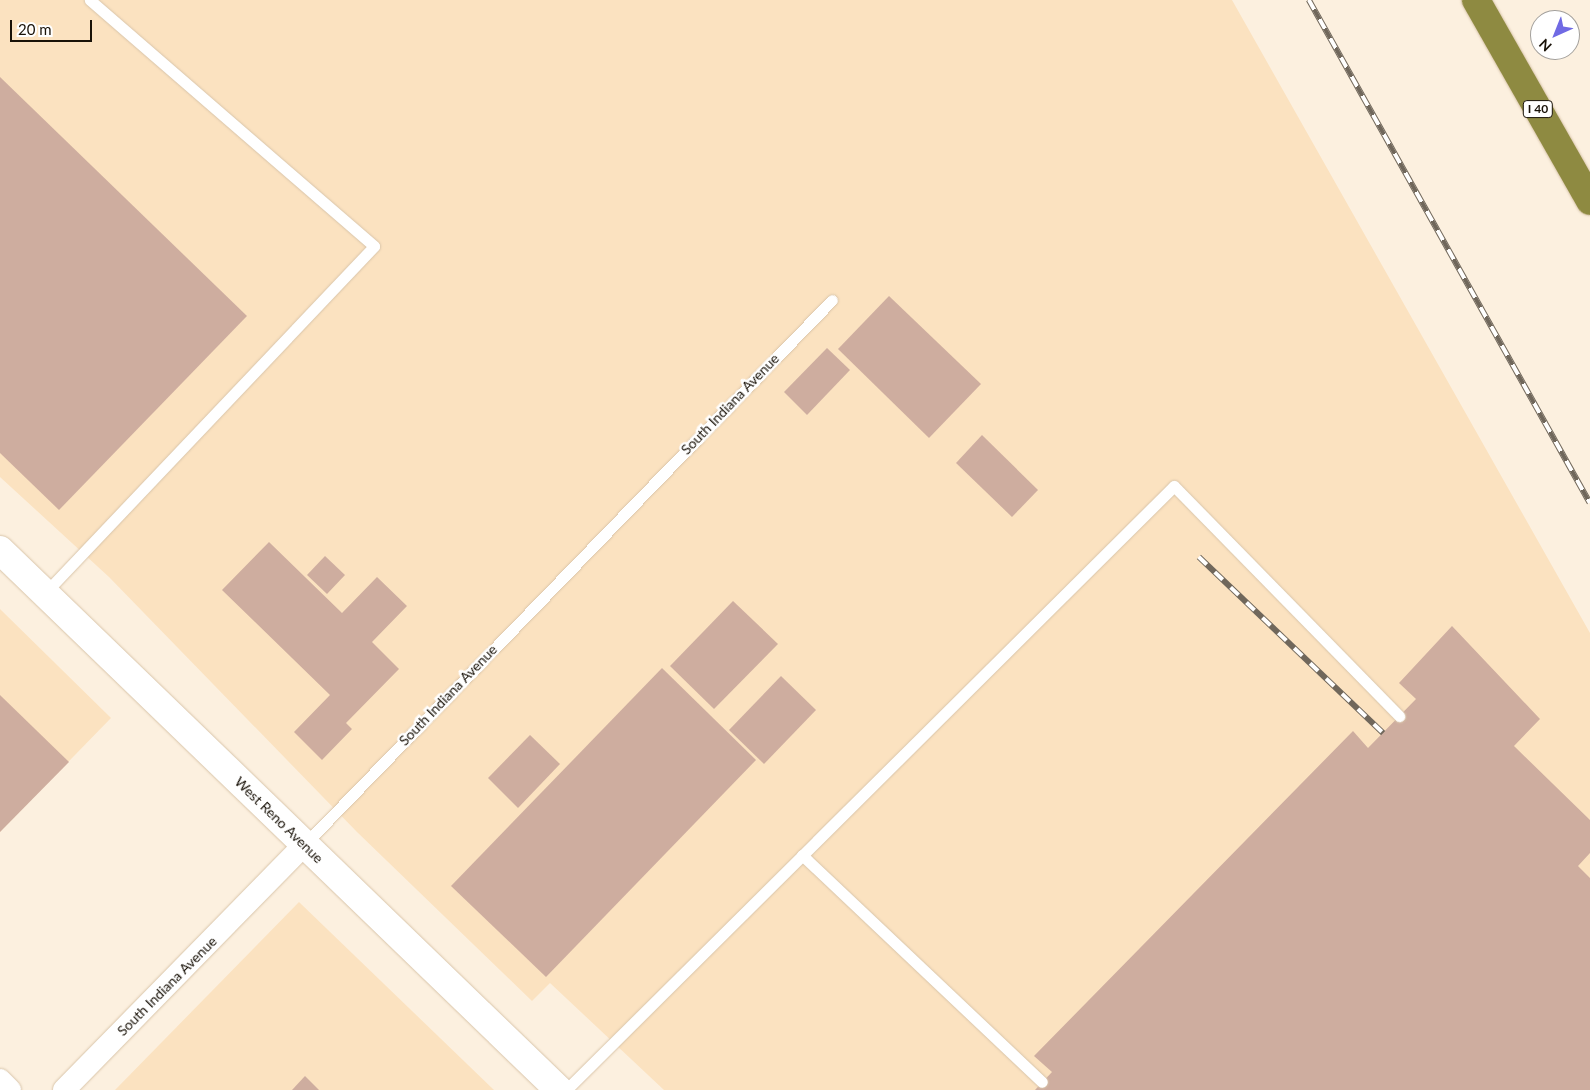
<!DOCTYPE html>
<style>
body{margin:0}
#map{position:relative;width:1590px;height:1090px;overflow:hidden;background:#fcf0df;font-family:Lato,sans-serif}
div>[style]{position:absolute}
.built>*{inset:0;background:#fbe2c0}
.building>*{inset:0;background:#cead9f}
.roads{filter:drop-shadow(0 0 1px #d9c5aa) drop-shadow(0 0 1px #d9c5aa)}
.service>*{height:11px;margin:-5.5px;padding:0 5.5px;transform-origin:5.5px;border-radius:5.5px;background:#fff}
.minor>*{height:22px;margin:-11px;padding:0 11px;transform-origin:11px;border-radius:11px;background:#fff}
.secondary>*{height:28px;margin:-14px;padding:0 14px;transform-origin:14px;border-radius:14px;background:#fff}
.motorway>*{height:28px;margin:-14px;padding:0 14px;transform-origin:14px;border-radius:14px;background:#8e8a41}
.rail>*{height:5.5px;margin-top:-2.75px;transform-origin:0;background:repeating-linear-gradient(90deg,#fff 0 11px,#70675b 0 22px);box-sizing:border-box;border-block:1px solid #70675b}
span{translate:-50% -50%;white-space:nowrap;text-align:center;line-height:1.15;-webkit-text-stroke:5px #fff;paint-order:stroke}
.shield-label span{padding:1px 4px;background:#fff;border:1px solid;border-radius:4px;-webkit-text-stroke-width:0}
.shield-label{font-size:12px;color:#191208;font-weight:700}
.street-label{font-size:14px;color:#191208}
.north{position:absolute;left:1530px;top:10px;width:50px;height:50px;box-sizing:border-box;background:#fff;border:1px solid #a3a09c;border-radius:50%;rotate:224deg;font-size:14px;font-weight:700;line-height:20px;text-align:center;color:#191208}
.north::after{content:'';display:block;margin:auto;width:18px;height:22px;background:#706ae4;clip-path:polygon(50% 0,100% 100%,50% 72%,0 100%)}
.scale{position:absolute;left:10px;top:20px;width:82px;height:22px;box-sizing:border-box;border:2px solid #191208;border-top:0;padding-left:6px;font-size:15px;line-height:18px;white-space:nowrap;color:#191208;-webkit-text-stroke:4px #fff;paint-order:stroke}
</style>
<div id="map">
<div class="built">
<div style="clip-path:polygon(0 0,1232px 0,1590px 633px,1590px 1090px,664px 1090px,550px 983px,532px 1001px,357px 832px,109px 577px,0 477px)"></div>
<div style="clip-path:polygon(0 609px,111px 718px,0 832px)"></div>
<div style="clip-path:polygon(299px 902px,494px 1090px,115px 1090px)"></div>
</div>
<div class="building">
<div style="clip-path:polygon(0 77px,247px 316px,59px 510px,0 453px)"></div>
<div style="clip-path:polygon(889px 296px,981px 384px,929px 438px,838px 349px)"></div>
<div style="clip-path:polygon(827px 348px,850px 370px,807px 415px,784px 392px)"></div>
<div style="clip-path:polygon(982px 435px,1038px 490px,1012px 517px,956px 463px)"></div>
<div style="clip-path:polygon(269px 542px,342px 613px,377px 577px,407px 606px,372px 642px,399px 669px,346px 723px,352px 729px,322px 760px,294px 732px,330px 695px,222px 590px)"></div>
<div style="clip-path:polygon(325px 556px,345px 575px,327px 594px,307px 575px)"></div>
<div style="clip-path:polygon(733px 601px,778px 644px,714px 709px,670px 666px)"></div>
<div style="clip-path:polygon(1452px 626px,1540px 719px,1514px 746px,1590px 820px,1590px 853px,1578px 866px,1590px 878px,1590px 1090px,1035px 1090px,1052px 1072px,1034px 1056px,1353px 731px,1368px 748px,1416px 699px,1399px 683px)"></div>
<div style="clip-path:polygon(662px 668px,756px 760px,546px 977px,451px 886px)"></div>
<div style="clip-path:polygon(781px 676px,816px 710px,764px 764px,729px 730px)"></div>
<div style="clip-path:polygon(0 695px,69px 762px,0 832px)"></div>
<div style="clip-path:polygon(530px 735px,560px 764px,518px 808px,488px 778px)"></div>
<div style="clip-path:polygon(305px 1076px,319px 1090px,292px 1090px)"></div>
</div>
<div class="roads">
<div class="service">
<div style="left:45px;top:593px;width:478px;rotate:-46.5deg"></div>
<div style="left:374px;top:246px;width:376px;rotate:-139.1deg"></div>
<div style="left:305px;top:844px;width:757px;rotate:-45.91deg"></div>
<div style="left:802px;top:855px;width:330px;rotate:43.4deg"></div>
<div style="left:566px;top:1090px;width:857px;rotate:-44.81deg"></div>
<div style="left:1174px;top:486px;width:322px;rotate:45.6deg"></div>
</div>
<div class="minor">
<div style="left:0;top:1080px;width:14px;rotate:45deg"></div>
<div style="left:64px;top:1090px;width:344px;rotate:-45.6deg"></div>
</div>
<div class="secondary">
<div style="left:0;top:550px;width:777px;rotate:44.01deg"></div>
</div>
<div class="motorway">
<div style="left:1476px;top:0;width:231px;rotate:60.4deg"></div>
</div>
</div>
<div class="rail">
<div style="left:1309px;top:0;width:576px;rotate:60.81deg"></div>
<div style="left:1199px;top:557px;width:255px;rotate:43.7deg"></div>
</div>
<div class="shield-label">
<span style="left:1538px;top:109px">I 40</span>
</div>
<div class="street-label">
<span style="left:730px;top:404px;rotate:-46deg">South Indiana Avenue</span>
<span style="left:448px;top:695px;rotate:-46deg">South Indiana Avenue</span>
<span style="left:279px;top:820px;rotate:44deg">West Reno Avenue</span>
<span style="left:167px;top:986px;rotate:-45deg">South Indiana Avenue</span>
</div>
<div class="north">N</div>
<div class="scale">20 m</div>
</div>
